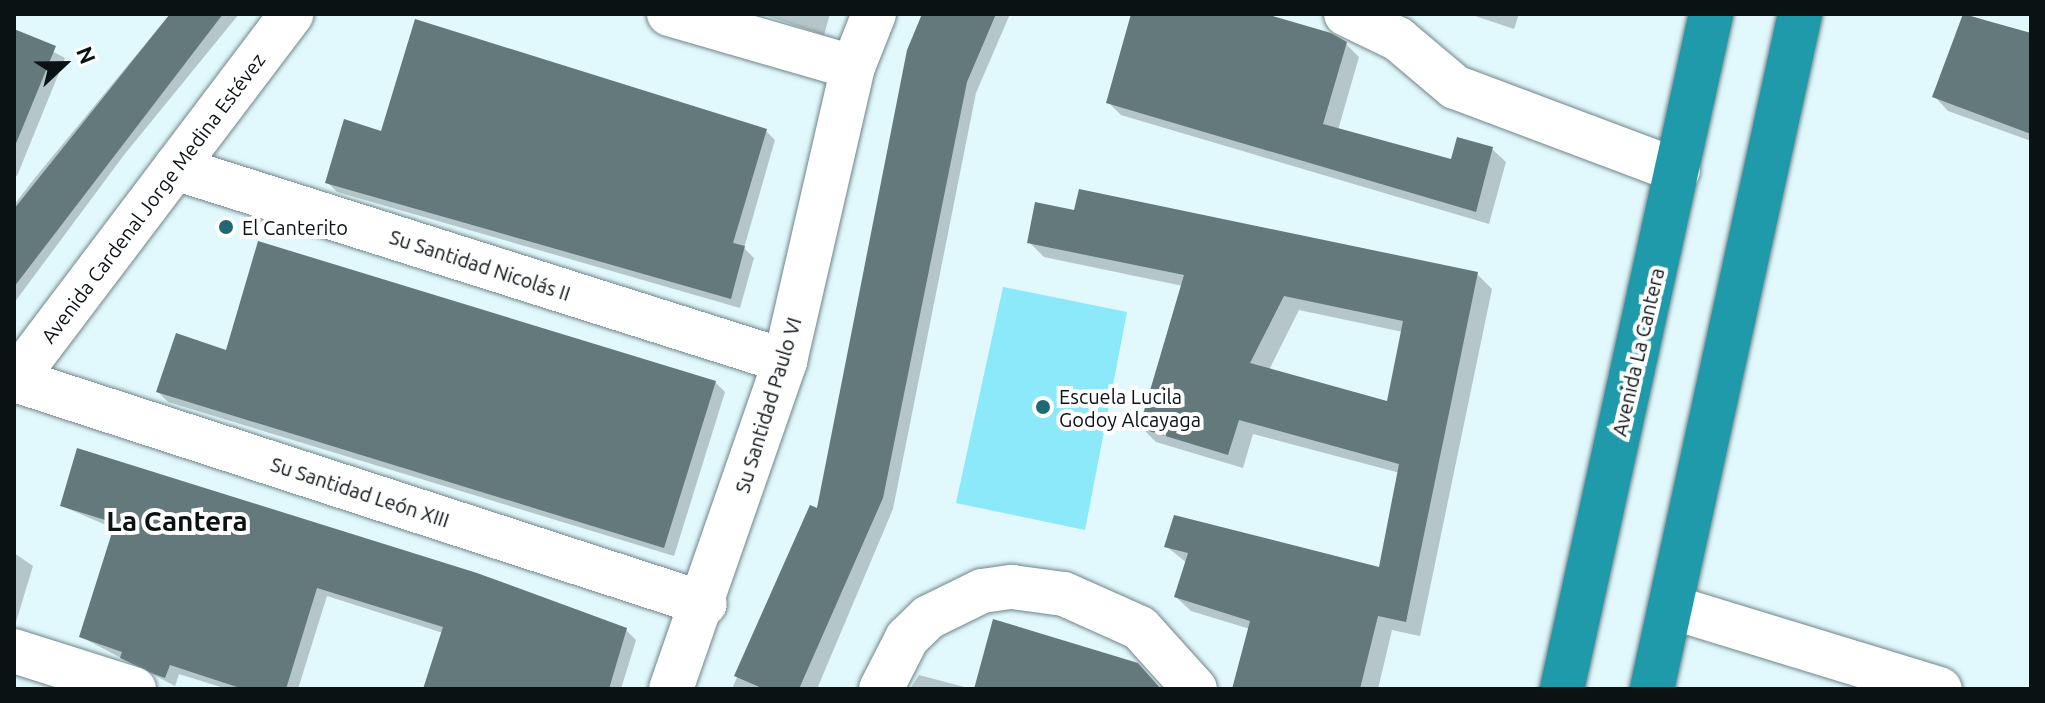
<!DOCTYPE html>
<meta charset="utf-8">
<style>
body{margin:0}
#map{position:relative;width:2045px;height:703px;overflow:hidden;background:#e1f8fc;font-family:Ubuntu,sans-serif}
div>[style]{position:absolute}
.green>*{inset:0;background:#8be9f9}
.shadow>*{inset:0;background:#0003}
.building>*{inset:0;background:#64797c}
.roads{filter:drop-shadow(0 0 2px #708589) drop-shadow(0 0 2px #708589)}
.minor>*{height:44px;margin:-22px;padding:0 22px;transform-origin:22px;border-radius:22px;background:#fff}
.highway>*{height:44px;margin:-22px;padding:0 22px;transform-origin:22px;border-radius:22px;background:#1e9aab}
.dots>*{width:22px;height:22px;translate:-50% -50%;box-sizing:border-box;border:4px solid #fff;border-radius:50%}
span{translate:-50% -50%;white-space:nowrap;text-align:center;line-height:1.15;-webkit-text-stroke:8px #fff;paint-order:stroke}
.street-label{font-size:20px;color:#0b1214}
.poi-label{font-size:20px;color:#0b1214}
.left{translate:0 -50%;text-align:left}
.district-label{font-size:28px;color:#0b1214;font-weight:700}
.frame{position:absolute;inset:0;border:16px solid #0b1214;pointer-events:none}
.north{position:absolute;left:24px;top:24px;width:80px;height:80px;-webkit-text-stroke:6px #fff;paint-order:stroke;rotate:68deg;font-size:22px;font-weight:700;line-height:32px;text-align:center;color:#0b1214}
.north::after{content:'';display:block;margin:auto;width:28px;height:36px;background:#0b1214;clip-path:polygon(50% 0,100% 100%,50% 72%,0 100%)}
</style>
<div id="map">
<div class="green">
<div style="clip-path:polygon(1003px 287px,1127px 312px,1085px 530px,956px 503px)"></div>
</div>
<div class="shadow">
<div style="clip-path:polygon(239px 14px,124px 155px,14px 303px,14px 205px,34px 179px,170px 14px)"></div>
<div style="clip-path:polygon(761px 14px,830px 14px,824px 35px)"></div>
<div style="clip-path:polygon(926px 14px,1010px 14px,976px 93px,893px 509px,817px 689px,732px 689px,811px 508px,819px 511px)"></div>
<div style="clip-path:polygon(1133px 14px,1253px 14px,1346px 44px,1359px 57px,1338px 130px,1452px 162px,1492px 149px,1506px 162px,1489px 224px,1121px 115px,1108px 102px)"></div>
<div style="clip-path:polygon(1469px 14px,1519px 14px,1514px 29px)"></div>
<div style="clip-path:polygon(1965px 14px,2031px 35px,2031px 141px,1948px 111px,1935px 97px)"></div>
<div style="clip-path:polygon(14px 30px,65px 58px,17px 176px,14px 175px)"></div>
<div style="clip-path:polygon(765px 130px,775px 140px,744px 248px,754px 258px,740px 308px,337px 192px,327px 182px,382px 133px)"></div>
<div style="clip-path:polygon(evenodd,1029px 242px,1477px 274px,1492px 289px,1420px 636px,1392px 630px,1378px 689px,1234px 689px,1250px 629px,1191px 611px,1176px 597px,1187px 563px,1167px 547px,1380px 569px,1400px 473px,1253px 434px,1243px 468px,1156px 442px,1141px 427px,1183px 286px,1044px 257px,1029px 242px,1299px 310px,1403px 332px,1388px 403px,1269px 370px,1299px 310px)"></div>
<div style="clip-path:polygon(227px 353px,715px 382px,725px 392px,674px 556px,168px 402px,158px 392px)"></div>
<div style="clip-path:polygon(62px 506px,626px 630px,636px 640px,621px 689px,425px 689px,443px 633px,327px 596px,298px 689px,227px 689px,179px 674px,175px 686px,81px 637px,115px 529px)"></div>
<div style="clip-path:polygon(14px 553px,33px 566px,16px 622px,14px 622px)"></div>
<div style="clip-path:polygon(919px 675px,972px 689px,910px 689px)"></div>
</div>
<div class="building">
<div style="clip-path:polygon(170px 14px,223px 14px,14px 287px,14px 209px)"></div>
<div style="clip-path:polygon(922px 14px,996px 14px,967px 82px,883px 498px,799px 689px,764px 689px,734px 676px,810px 505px,817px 508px,907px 50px)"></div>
<div style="clip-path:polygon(1131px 14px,1266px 14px,1331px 33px,1347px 42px,1323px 124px,1451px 159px,1457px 137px,1493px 147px,1476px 212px,1106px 103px)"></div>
<div style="clip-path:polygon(1963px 14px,2031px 33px,2031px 134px,1932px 97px)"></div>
<div style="clip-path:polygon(415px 19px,767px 129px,733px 243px,745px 246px,731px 299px,325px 183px,344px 119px,381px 131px)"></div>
<div style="clip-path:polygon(14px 29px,56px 46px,15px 146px,14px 146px)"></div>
<div style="clip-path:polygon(evenodd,1079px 189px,1478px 272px,1406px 622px,1378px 616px,1360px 689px,1232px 689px,1250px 621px,1174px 597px,1188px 553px,1164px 547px,1174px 515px,1379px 567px,1399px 464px,1239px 420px,1228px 455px,1139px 428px,1184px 275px,1027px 243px,1035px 202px,1074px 210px,1079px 189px,1284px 296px,1403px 321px,1387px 401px,1250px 363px,1284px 296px)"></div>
<div style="clip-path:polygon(258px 241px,716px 381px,664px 548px,156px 392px,176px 333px,226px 350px)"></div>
<div style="clip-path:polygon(77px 448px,477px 573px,627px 628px,609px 689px,423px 689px,443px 627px,317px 588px,286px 689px,243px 689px,170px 665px,165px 678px,154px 674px,120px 658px,122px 652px,79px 637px,115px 523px,60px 506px)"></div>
<div style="clip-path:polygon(993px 619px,1138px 663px,1161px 689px,974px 689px)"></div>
</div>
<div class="roads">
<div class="minor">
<div style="left:669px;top:14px;width:191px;rotate:16.1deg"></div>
<div style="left:1346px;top:14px;width:58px;rotate:25.7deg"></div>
<div style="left:1398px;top:39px;width:75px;rotate:40.1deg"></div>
<div style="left:1455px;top:87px;width:238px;rotate:20.6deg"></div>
<div style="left:175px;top:168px;width:640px;rotate:17.56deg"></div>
<div style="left:15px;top:380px;width:725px;rotate:17.99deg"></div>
<div style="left:14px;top:381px;width:460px;rotate:-52.9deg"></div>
<div style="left:1671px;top:607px;width:281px;rotate:17deg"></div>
<div style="left:14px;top:651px;width:126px;rotate:17.6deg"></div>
<div style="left:671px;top:689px;width:347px;rotate:-70.8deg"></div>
<div style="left:785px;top:361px;width:302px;rotate:-77deg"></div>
<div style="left:853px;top:67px;width:57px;rotate:-68.4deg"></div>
<div style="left:881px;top:689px;width:57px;rotate:-63deg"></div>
<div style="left:907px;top:638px;width:30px;rotate:-44deg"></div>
<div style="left:929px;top:617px;width:59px;rotate:-26.1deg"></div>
<div style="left:982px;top:591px;width:30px;rotate:-8deg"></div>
<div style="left:1012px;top:587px;width:52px;rotate:7.7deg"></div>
<div style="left:1064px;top:594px;width:83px;rotate:24.1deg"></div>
<div style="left:1140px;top:628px;width:82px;rotate:48deg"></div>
</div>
<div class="highway">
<div style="left:1562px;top:689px;width:691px;rotate:-77.55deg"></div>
<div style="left:1652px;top:689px;width:691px;rotate:-77.63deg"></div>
</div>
</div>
<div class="dots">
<div style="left:226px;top:227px;background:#1f6974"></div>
<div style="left:1043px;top:407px;background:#1f6974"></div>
</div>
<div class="street-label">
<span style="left:153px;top:198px;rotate:-53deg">Avenida Cardenal Jorge Medina Estévez</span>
<span style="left:480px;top:265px;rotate:18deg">Su Santidad Nicolás II</span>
<span style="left:1638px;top:352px;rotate:-77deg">Avenida La Cantera</span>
<span style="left:768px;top:405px;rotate:-73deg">Su Santidad Paulo VI</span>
<span style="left:360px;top:492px;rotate:18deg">Su Santidad León XIII</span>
</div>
<div class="poi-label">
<span class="left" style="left:242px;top:227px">El Canterito</span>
<span class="left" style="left:1059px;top:408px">Escuela Lucila<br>Godoy Alcayaga</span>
</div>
<div class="district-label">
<span style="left:177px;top:521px">La Cantera</span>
</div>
<div class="frame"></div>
<div class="north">N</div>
</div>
